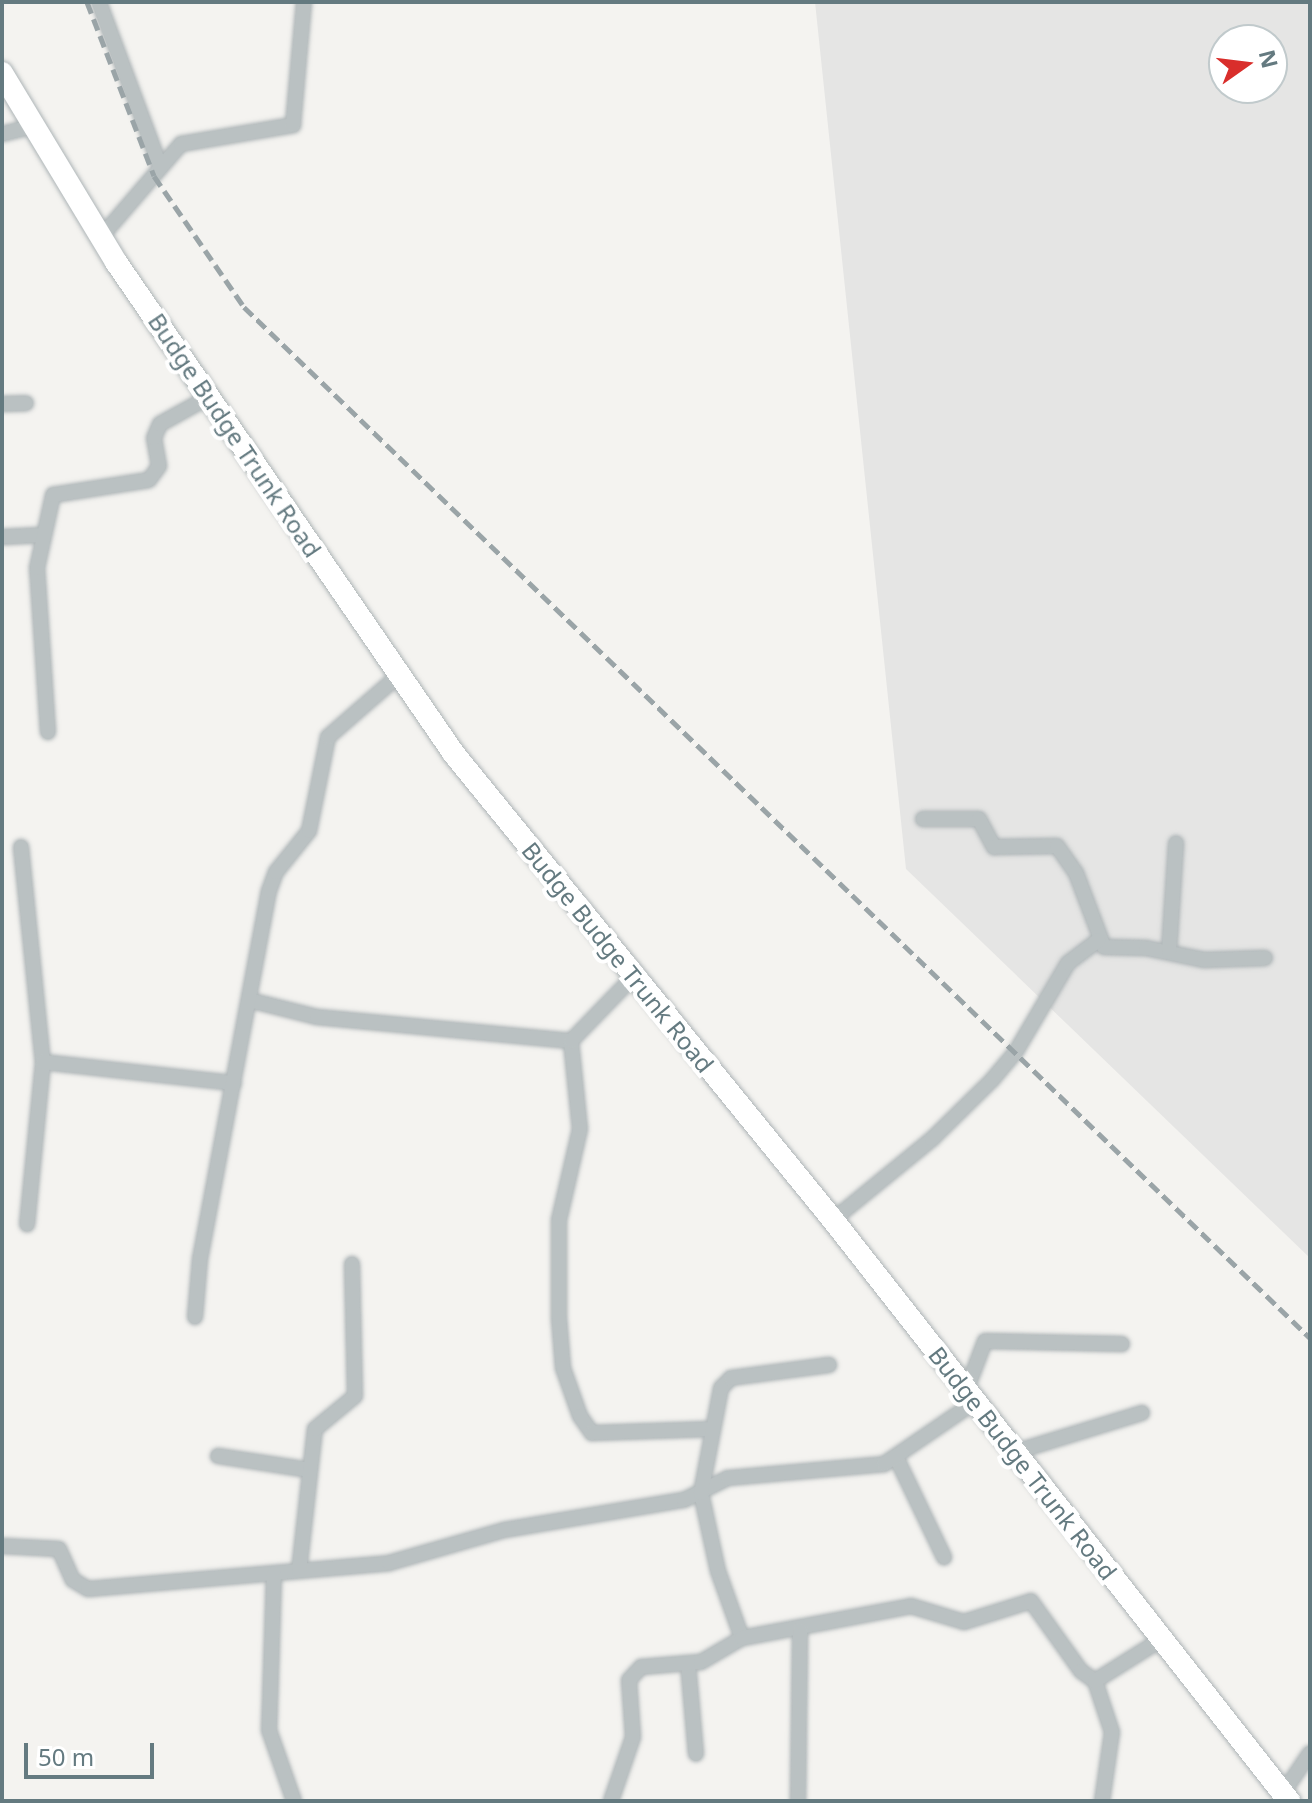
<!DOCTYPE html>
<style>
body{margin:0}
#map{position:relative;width:1312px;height:1803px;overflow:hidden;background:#f4f3f0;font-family:"Noto Sans",sans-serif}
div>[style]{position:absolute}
.built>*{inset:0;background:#e5e5e4}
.roads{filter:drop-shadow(0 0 2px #aeb5b7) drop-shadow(0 0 2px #aeb5b7)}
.minor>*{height:14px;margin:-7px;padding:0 7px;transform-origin:7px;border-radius:7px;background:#bac1c2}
.major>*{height:22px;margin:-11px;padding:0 11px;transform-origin:11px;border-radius:11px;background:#fff}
.rail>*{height:5px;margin-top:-2.5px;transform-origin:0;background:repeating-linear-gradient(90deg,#9aa4a7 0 12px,transparent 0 18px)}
span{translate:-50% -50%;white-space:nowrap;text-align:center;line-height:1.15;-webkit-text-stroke:8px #fff;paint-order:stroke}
.street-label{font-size:24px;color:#647a80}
.frame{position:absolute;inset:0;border:4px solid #647a80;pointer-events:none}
.north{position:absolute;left:1208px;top:24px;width:80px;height:80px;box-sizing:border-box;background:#fff;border:2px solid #c1cacc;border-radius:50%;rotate:76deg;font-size:22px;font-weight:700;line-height:32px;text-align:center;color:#647a80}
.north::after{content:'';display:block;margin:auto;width:28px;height:36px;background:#d92e2b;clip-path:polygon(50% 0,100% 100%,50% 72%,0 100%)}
.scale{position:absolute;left:24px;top:1743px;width:130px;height:36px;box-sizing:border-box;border:4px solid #647a80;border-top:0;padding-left:10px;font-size:24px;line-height:28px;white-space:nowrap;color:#647a80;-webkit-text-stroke:6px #fff;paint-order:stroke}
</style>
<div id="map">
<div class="built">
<div style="clip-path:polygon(evenodd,815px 2px,1310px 2px,1310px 1258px,906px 869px,815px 2px,1224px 40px,1272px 40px,1272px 88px,1224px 88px,1224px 40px)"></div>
</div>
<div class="roads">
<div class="minor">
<div style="left:99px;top:2px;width:175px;rotate:69.6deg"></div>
<div style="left:2px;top:134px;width:33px;rotate:-14deg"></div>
<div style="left:101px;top:237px;width:123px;rotate:-49.3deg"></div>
<div style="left:181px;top:144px;width:114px;rotate:-9.6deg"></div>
<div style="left:293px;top:125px;width:123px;rotate:-84.9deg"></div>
<div style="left:2px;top:404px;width:24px;rotate:-2deg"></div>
<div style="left:2px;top:537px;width:40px;rotate:-2.9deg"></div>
<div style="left:48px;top:732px;width:164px;rotate:-93.8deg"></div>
<div style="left:37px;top:568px;width:75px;rotate:-77.6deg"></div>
<div style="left:53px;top:495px;width:97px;rotate:-8.9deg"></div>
<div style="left:149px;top:480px;width:17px;rotate:-54deg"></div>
<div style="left:159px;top:466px;width:28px;rotate:-100deg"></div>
<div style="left:154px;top:438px;width:15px;rotate:-67deg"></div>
<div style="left:160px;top:424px;width:56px;rotate:-28.9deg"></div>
<div style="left:923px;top:819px;width:56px"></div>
<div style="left:979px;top:819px;width:32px;rotate:62deg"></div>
<div style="left:994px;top:847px;width:63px;rotate:-0.9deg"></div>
<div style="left:1057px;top:846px;width:33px;rotate:55deg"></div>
<div style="left:1076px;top:873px;width:79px;rotate:69.3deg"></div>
<div style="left:1104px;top:947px;width:42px;rotate:1.4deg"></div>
<div style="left:1146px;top:948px;width:59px;rotate:11.7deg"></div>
<div style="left:1204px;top:960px;width:61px;rotate:-1.9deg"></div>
<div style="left:21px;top:847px;width:216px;rotate:84.2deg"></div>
<div style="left:43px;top:1062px;width:163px;rotate:95.6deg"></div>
<div style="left:1169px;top:952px;width:109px;rotate:-86.3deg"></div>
<div style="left:249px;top:1000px;width:70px;rotate:14deg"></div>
<div style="left:317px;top:1017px;width:255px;rotate:5.4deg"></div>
<div style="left:571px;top:1041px;width:88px;rotate:84.2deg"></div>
<div style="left:580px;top:1129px;width:93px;rotate:103deg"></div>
<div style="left:559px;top:1220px;width:98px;rotate:90deg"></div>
<div style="left:559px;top:1318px;width:50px;rotate:85.4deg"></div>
<div style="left:563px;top:1368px;width:51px;rotate:70.5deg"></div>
<div style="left:580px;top:1416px;width:21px;rotate:55deg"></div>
<div style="left:592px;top:1433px;width:120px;rotate:-1.9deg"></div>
<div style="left:571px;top:1041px;width:91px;rotate:-45.9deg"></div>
<div style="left:43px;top:1062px;width:192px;rotate:6.3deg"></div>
<div style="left:833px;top:1220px;width:128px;rotate:-39.3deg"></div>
<div style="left:932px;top:1139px;width:84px;rotate:-44.5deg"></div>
<div style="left:992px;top:1080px;width:35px;rotate:-50deg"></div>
<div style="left:1015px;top:1053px;width:104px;rotate:-59.5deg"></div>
<div style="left:1068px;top:963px;width:38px;rotate:-37deg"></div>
<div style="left:195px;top:1317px;width:58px;rotate:-85.1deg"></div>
<div style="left:200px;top:1259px;width:374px;rotate:-79.4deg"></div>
<div style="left:269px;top:891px;width:20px;rotate:-70deg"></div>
<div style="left:276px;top:872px;width:53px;rotate:-51.2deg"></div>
<div style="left:309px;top:831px;width:96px;rotate:-78.6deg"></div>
<div style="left:328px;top:737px;width:94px;rotate:-41.1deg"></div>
<div style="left:966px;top:1391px;width:53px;rotate:-69.2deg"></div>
<div style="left:985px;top:1341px;width:137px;rotate:1.3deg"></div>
<div style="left:1015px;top:1452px;width:133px;rotate:-17.1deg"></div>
<div style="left:218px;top:1456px;width:92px;rotate:8.7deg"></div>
<div style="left:897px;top:1459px;width:109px;rotate:64.4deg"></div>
<div style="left:2px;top:1546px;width:57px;rotate:3deg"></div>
<div style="left:59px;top:1549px;width:34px;rotate:66deg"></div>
<div style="left:73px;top:1580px;width:17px;rotate:31deg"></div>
<div style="left:88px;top:1589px;width:302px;rotate:-4.9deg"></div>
<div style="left:389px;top:1563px;width:120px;rotate:-16deg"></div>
<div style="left:504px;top:1530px;width:182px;rotate:-9.5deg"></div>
<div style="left:684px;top:1500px;width:49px;rotate:-26.6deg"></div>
<div style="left:728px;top:1478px;width:157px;rotate:-5.1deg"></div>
<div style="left:884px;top:1464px;width:110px;rotate:-34.3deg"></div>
<div style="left:299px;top:1571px;width:143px;rotate:-83.6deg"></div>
<div style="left:315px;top:1429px;width:52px;rotate:-39.5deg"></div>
<div style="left:355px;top:1396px;width:132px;rotate:-91.3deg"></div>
<div style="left:274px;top:1574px;width:156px;rotate:91.8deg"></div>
<div style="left:269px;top:1730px;width:75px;rotate:70.6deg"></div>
<div style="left:742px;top:1638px;width:71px;rotate:-109.7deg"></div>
<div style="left:718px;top:1571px;width:80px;rotate:-102.3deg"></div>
<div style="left:701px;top:1493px;width:107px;rotate:-79.2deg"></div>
<div style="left:721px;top:1388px;width:14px;rotate:-45deg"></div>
<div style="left:731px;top:1378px;width:99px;rotate:-7.6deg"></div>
<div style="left:688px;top:1663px;width:91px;rotate:85deg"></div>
<div style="left:1095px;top:1681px;width:54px;rotate:71.6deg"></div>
<div style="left:1112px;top:1732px;width:70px;rotate:98.2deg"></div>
<div style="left:1283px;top:1793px;width:48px;rotate:-56deg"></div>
<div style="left:611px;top:1801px;width:68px;rotate:-71deg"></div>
<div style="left:633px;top:1737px;width:57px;rotate:-94deg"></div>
<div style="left:629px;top:1680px;width:18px;rotate:-47deg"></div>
<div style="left:641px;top:1667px;width:60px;rotate:-4.8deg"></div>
<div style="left:701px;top:1662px;width:48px;rotate:-30.3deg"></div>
<div style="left:742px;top:1638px;width:172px;rotate:-10.7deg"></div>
<div style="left:911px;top:1606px;width:55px;rotate:16.8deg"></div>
<div style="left:964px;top:1622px;width:70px;rotate:-17.4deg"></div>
<div style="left:1031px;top:1601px;width:86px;rotate:54.5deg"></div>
<div style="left:1081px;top:1671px;width:17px;rotate:36deg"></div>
<div style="left:1095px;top:1681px;width:79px;rotate:-32.1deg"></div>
<div style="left:798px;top:1801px;width:171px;rotate:-89.3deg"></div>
</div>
<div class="major">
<div style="left:2px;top:73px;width:221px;rotate:58.9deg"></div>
<div style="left:116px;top:262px;width:597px;rotate:55.51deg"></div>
<div style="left:454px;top:754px;width:601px;rotate:50.88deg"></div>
<div style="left:833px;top:1220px;width:739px;rotate:51.87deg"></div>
</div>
</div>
<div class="rail">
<div style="left:87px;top:2px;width:186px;rotate:68.9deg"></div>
<div style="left:154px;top:176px;width:159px;rotate:55.5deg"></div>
<div style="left:244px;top:307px;width:1483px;rotate:44.04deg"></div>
</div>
<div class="street-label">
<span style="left:235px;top:435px;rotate:56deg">Budge Budge Trunk Road</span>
<span style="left:618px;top:957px;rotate:51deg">Budge Budge Trunk Road</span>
<span style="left:1023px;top:1463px;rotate:52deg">Budge Budge Trunk Road</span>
</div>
<div class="frame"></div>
<div class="north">N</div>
<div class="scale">50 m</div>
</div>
